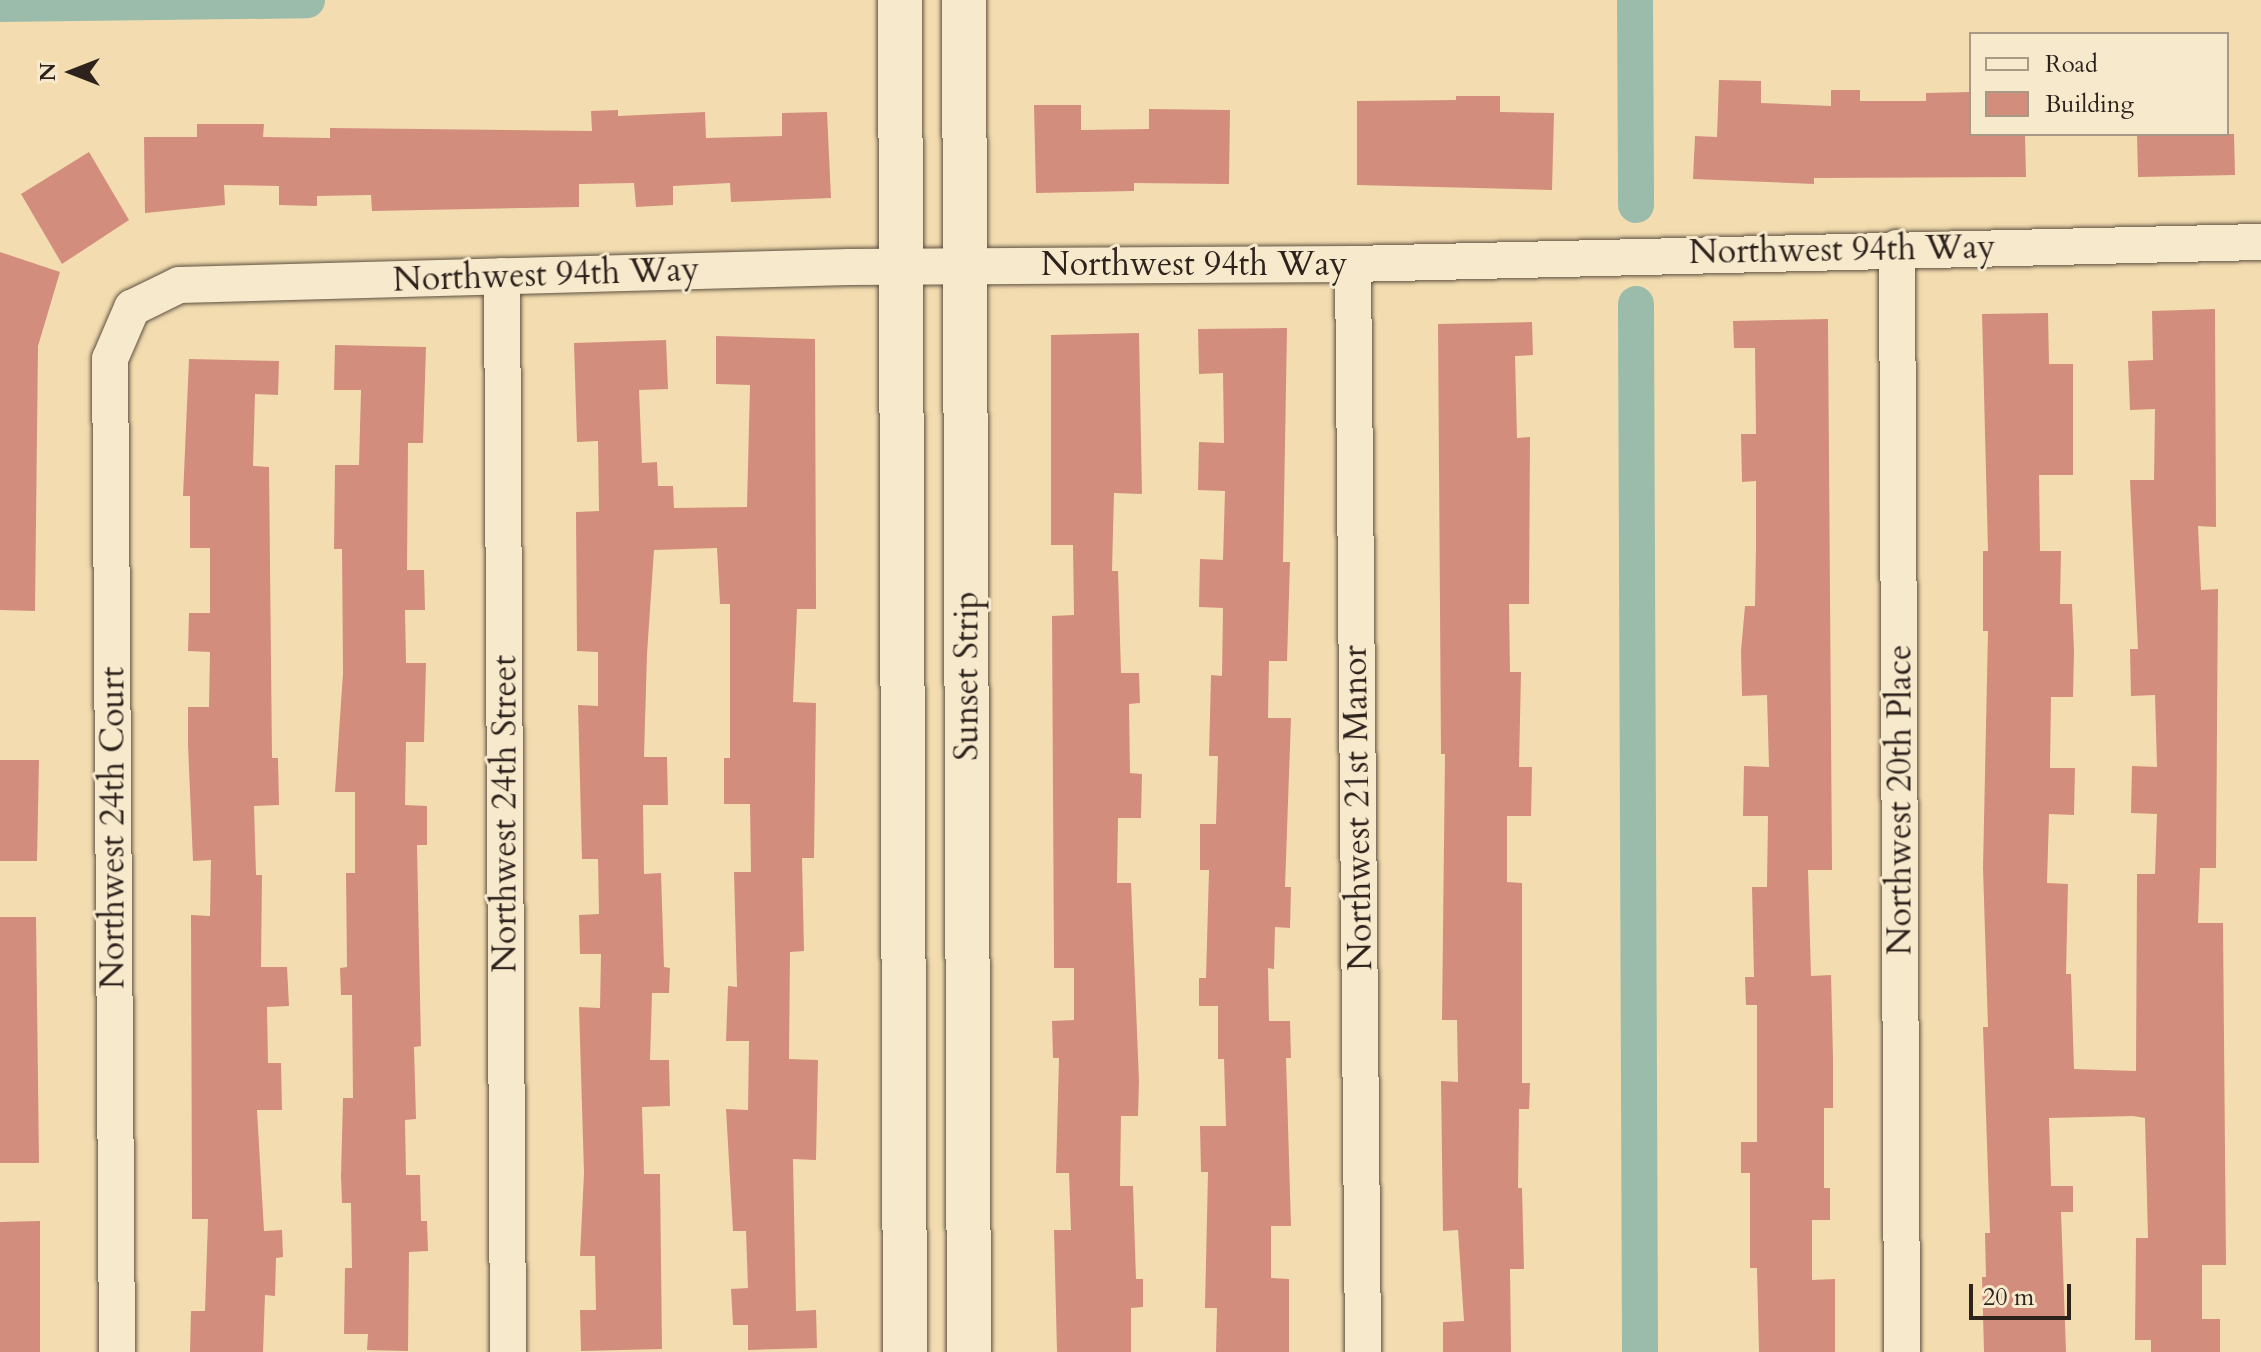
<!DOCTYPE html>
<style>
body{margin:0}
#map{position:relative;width:2261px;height:1352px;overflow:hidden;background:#f3ddb0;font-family:Cardo,serif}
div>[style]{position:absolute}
.canal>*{height:36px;margin:-18px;padding:0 18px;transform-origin:18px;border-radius:18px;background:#9bbcab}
.building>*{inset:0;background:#d38d7c}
.roads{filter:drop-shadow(0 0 2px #5f5142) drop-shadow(0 0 2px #5f5142)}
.minor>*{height:36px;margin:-18px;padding:0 18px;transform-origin:18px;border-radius:18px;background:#f7e9cc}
.tertiary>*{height:44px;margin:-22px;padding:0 22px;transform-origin:22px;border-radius:22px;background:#f7e9cc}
span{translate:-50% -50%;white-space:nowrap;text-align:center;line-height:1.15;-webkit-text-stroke:6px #f7e9cc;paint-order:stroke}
.street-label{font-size:34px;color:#2e221d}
.legend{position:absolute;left:1969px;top:32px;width:260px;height:104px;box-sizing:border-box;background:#f7e9cc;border:2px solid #a79986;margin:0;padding:10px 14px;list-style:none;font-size:24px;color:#2e221d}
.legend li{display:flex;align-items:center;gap:16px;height:40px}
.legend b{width:40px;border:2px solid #a79986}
.north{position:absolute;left:32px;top:32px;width:80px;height:80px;-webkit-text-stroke:6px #f7e9cc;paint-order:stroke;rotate:270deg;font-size:22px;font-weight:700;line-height:32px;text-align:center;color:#2e221d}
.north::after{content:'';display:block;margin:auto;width:28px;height:36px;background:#2e221d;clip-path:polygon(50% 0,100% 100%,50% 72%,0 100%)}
.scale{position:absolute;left:1969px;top:1284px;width:102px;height:36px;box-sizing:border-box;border:4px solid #2e221d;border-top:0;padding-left:10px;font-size:24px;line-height:28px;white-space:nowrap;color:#2e221d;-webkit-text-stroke:6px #f7e9cc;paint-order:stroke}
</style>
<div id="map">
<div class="canal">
<div style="left:1635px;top:0;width:205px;rotate:89.7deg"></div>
<div style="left:0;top:4px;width:307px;rotate:-0.7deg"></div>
<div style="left:1636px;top:304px;width:1048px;rotate:89.78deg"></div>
</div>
<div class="building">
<div style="clip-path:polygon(1719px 80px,1761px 81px,1761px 103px,1831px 106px,1831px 90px,1860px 90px,1860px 101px,1926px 101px,1926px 93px,1971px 92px,1971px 134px,2025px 134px,2026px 177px,1814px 178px,1814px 184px,1693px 179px,1695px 136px,1717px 137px)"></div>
<div style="clip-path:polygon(1456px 96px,1500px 96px,1500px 112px,1554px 113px,1552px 190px,1357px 185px,1357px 101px,1456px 100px)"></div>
<div style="clip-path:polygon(1034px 105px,1081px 105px,1081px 130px,1149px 129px,1149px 109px,1230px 110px,1229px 184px,1134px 183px,1134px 191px,1036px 193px)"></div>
<div style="clip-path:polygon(618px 110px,618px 116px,705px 112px,706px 138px,782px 136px,782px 113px,827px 112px,831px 198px,731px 202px,730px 183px,673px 186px,673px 205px,636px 207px,634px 183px,579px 184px,579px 207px,372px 211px,371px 195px,317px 196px,317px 206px,279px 205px,279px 186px,224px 185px,225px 205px,145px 213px,144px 137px,197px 137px,197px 124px,264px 124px,263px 137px,330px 138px,330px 128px,592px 131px,591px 111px)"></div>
<div style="clip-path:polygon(2137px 134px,2234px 134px,2235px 175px,2138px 177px)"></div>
<div style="clip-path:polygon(89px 152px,129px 220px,62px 264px,21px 194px)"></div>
<div style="clip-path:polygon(0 252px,60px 272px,38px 346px,35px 611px,0 610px)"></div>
<div style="clip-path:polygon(2215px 309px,2216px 527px,2198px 526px,2201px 590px,2218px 589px,2216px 868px,2200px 868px,2198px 923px,2223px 923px,2226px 1265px,2202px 1265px,2202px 1319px,2220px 1319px,2220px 1352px,2151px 1352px,2151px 1340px,2135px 1340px,2136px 1238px,2148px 1238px,2145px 1118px,2133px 1116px,2049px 1118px,2051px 1186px,2073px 1186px,2073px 1212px,2061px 1212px,2066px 1352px,1984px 1352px,1982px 1277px,1986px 1277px,1985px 1233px,1990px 1233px,1983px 1027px,1988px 1027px,1983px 868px,1988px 631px,1983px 631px,1983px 551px,1988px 551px,1982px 314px,2048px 313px,2049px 364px,2073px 364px,2073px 475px,2039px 475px,2040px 551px,2061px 551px,2060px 604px,2072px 604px,2074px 651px,2073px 697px,2051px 697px,2050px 768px,2075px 768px,2074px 815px,2049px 814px,2047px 883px,2068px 884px,2066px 974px,2071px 974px,2074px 1069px,2136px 1071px,2137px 874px,2155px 874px,2157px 814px,2131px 813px,2132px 766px,2157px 767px,2155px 695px,2131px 696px,2130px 649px,2138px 649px,2130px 480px,2154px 480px,2155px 409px,2130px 410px,2128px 361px,2153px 360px,2152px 311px)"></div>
<div style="clip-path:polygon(1828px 319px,1832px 870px,1808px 870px,1811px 976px,1831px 975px,1833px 1058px,1833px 1108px,1824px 1108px,1824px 1188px,1830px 1188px,1830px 1220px,1812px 1220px,1812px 1280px,1835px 1279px,1835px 1352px,1759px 1352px,1757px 1268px,1750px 1268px,1750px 1173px,1741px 1173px,1741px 1142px,1757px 1142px,1757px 1005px,1746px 1005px,1745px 977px,1754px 977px,1752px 887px,1767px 887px,1768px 816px,1743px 816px,1744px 766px,1769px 767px,1767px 695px,1742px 696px,1741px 651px,1745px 606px,1755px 606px,1756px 546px,1756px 481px,1742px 482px,1741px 434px,1756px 434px,1755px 348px,1734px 348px,1733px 321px)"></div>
<div style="clip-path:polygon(1532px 322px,1533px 355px,1515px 356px,1517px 438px,1530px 437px,1529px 604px,1509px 604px,1510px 672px,1521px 672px,1519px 767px,1532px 767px,1531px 816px,1507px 816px,1507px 882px,1522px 883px,1522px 1083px,1530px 1083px,1529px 1109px,1519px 1109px,1518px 1188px,1522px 1188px,1524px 1269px,1510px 1269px,1511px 1352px,1443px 1352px,1443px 1322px,1464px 1321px,1458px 1230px,1443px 1231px,1441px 1081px,1458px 1082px,1457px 1020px,1442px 1020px,1445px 754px,1441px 754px,1438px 324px)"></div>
<div style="clip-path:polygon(1287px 328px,1283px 562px,1290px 562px,1287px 661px,1269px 661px,1268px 718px,1291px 718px,1285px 887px,1291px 887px,1290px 928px,1275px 927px,1274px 969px,1268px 968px,1269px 1021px,1290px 1021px,1291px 1058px,1286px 1058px,1291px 1226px,1271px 1226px,1271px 1278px,1289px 1279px,1289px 1352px,1216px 1352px,1217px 1308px,1205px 1308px,1208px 1172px,1201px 1172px,1200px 1126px,1226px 1126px,1224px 1059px,1218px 1059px,1218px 1006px,1199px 1006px,1199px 978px,1206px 978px,1209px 870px,1200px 870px,1200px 824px,1216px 824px,1218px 756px,1209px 756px,1211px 675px,1222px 676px,1223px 608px,1199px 607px,1200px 559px,1223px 560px,1225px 491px,1198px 490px,1199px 442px,1224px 443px,1223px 373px,1199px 374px,1198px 329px)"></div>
<div style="clip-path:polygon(1139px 333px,1142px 494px,1114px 493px,1112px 571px,1118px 571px,1121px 673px,1139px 673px,1140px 703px,1129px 704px,1130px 773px,1142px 774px,1141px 818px,1118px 818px,1117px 883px,1131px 883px,1139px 1081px,1138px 1116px,1121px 1116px,1120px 1186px,1133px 1186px,1136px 1279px,1143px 1279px,1143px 1307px,1131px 1308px,1131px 1352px,1057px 1352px,1054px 1230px,1071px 1230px,1069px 1173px,1056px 1173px,1059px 1058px,1053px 1058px,1052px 1021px,1074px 1020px,1074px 968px,1054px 968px,1052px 616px,1074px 615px,1073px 545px,1051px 545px,1051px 335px)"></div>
<div style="clip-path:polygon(716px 336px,815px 339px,816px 609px,797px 609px,793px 702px,816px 703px,814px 858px,802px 858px,804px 951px,790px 952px,789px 1059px,818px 1060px,816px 1160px,793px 1159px,796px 1311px,816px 1310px,817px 1348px,748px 1350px,748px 1325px,733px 1325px,731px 1289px,748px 1288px,746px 1231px,733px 1231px,726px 1109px,748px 1110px,749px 1041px,726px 1041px,728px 986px,737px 987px,734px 872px,751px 872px,750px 804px,724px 804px,724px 758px,730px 758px,730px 604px,720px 604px,717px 548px,654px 550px,647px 654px,644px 757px,667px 757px,668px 805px,643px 805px,644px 874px,661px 873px,664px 967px,670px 968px,669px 993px,652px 993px,650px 1060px,669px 1060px,670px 1106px,642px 1107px,644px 1174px,660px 1174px,662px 1349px,581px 1351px,580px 1310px,596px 1310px,595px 1256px,580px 1256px,584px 1173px,579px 1007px,600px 1008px,601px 954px,580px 954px,579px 915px,599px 914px,598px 859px,582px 859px,578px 705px,598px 706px,598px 652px,577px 651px,576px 512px,599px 511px,598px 441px,577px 442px,574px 343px,666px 340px,668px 389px,639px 390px,642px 463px,657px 462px,658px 486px,673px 486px,674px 508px,747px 507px,750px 385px,716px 384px)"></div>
<div style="clip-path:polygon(335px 345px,426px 347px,423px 443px,408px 443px,407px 570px,424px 570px,425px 610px,405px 610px,406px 663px,426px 663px,424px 742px,406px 742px,405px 805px,427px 806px,427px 845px,417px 845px,421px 1046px,414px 1047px,416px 1119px,405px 1120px,406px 1175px,420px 1175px,421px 1221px,427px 1221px,428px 1251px,409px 1252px,408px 1351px,367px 1350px,368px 1334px,344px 1334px,345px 1268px,352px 1268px,351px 1203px,342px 1203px,341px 1176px,343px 1098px,353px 1098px,352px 995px,341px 995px,340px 968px,347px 967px,346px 873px,355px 873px,355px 792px,335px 792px,343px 673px,342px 549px,334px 549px,335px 465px,359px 465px,361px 390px,334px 390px)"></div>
<div style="clip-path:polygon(189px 359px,279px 361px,278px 395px,255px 394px,253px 466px,269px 467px,272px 758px,278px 758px,279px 805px,254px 806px,256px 875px,262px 875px,261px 967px,287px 967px,289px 1006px,267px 1007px,268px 1063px,281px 1063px,282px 1110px,257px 1110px,264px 1231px,282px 1230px,283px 1257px,276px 1258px,275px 1296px,265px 1295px,263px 1352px,190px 1352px,191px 1311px,205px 1311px,208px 1219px,192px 1219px,191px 915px,210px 916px,211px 860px,193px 861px,188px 745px,188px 707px,209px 707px,210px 652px,188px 651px,189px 613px,210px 613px,210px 548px,190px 548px,190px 496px,183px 496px)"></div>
<div style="clip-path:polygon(0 760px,39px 760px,37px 861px,0 861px)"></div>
<div style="clip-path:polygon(0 917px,36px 917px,39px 1163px,0 1163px)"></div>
<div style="clip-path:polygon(40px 1221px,40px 1352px,0 1352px,0 1222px)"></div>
</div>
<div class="roads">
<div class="minor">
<div style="left:1897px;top:248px;width:1104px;rotate:89.74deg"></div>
<div style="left:1353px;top:264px;width:1088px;rotate:89.47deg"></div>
<div style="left:502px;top:276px;width:1076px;rotate:89.68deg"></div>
<div style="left:117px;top:1352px;width:993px;rotate:-90.4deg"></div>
<div style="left:110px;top:359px;width:56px;rotate:-66.7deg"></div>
<div style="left:132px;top:308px;width:52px;rotate:-26.1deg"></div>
<div style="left:179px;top:285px;width:670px;rotate:-1.54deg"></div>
<div style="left:849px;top:267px;width:504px;rotate:-0.34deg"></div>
<div style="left:1353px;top:264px;width:908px;rotate:-1.39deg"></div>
</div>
<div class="tertiary">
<div style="left:900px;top:0;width:1352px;rotate:89.79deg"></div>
<div style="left:964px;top:0;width:1352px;rotate:89.79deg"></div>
</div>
</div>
<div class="street-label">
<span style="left:1842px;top:250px;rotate:-1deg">Northwest 94th Way</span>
<span style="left:1194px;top:265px">Northwest 94th Way</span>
<span style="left:546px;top:275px;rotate:-2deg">Northwest 94th Way</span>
<span style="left:967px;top:676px;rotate:-90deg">Sunset Strip</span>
<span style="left:1900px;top:800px;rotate:-90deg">Northwest 20th Place</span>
<span style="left:1358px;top:808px;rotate:-91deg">Northwest 21st Manor</span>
<span style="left:505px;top:814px;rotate:-90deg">Northwest 24th Street</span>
<span style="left:113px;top:828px;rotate:-90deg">Northwest 24th Court</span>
</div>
<ul class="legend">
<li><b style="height:10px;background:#f7e9cc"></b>Road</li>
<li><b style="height:22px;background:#d38d7c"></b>Building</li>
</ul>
<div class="north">N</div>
<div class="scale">20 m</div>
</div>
